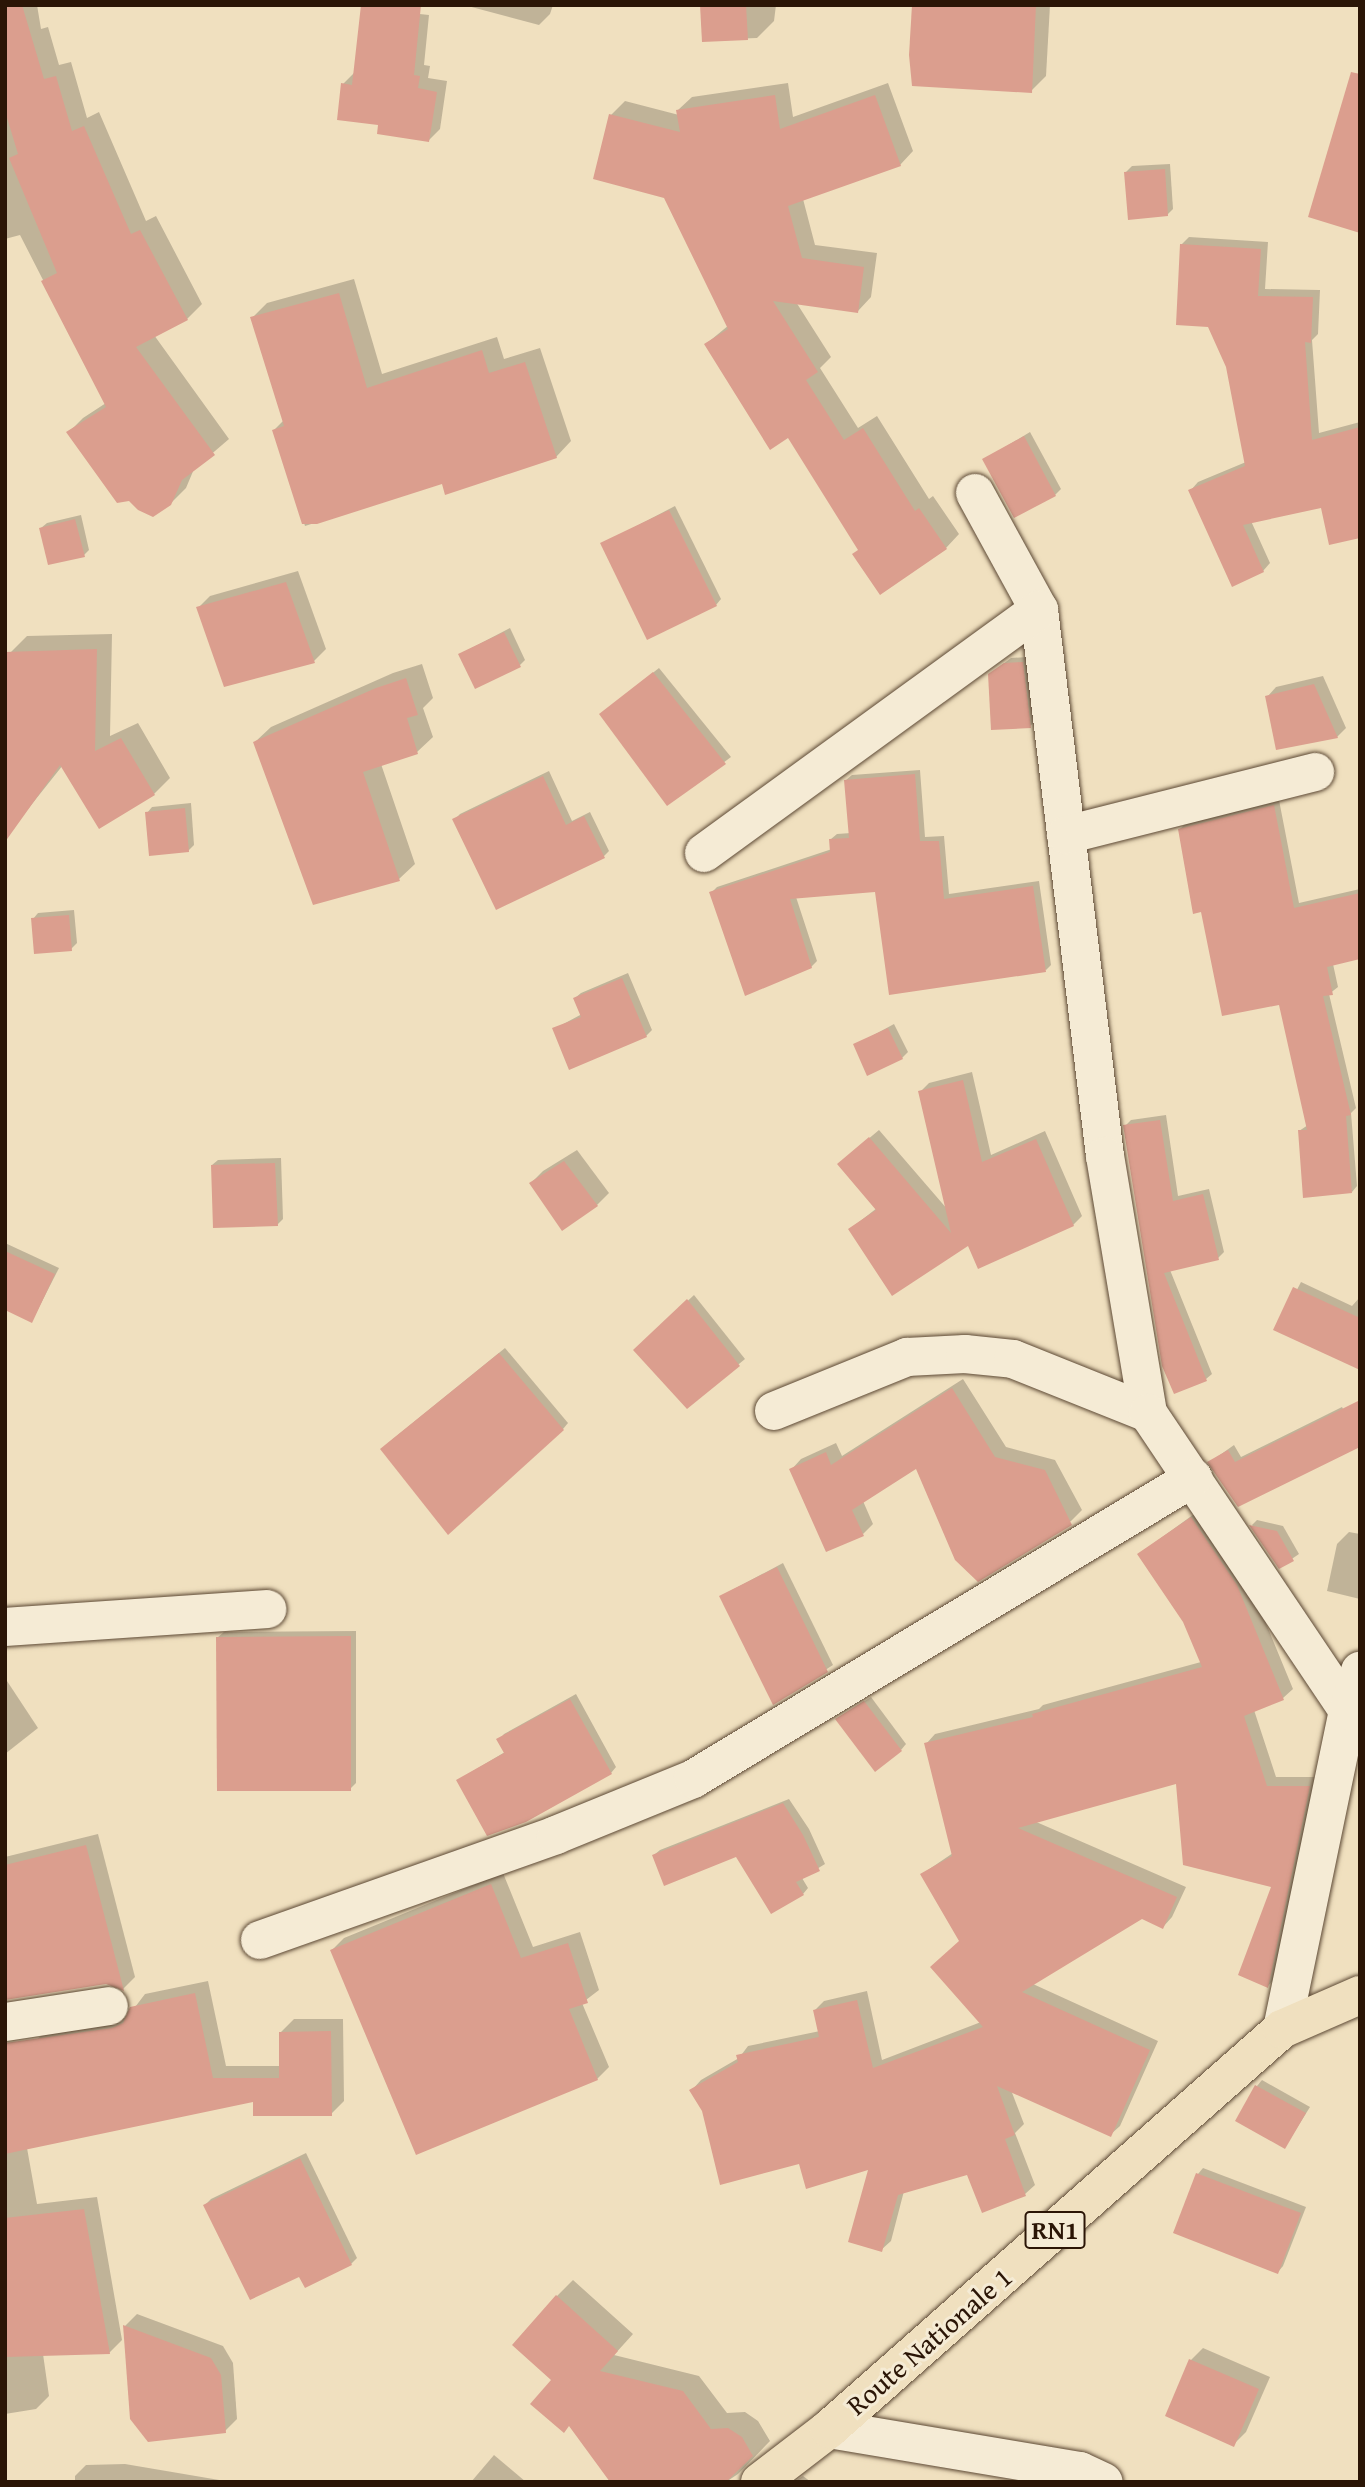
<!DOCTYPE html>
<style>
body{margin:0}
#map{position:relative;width:1365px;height:2487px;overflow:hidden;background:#f0e0bf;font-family:"Gentium Book Plus",serif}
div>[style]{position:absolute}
.shadow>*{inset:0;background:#0003}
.building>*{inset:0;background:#db9e8e}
.roads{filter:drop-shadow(0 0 2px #5c4834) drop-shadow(0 0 2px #5c4834)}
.minor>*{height:38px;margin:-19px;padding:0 19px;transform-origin:19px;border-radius:19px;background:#f5ebd5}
.primary>*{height:38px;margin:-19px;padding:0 19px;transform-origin:19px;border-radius:19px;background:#f0e0bf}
span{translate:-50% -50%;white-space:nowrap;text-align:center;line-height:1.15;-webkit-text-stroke:6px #f5ebd5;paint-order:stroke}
.shield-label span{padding:2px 5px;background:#f5ebd5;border:2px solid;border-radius:5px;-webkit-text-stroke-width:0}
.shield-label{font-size:26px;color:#2b1506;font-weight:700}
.street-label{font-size:28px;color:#2b1506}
.frame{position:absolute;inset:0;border:7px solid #2b1506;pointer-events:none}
</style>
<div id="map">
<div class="shadow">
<div style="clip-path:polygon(5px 5px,37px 5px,41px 29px,48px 27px,59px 65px,71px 62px,87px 118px,99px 112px,146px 221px,156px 216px,202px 304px,187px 319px,154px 335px,229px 439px,194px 469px,186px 488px,170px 504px,68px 433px,83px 418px,106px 403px,20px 235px,5px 239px)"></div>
<div style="clip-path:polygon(464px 5px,553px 5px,550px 14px,539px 25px)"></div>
<div style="clip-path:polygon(701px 5px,776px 5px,774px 21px,757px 38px,704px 40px)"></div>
<div style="clip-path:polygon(913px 5px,1050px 5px,1046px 76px,1031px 91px)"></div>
<div style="clip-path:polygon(373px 9px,429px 15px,424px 65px,430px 66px,428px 78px,447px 81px,440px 129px,429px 140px,380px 123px,343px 84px,354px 73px)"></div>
<div style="clip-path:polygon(788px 83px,793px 117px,888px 83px,913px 151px,900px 165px,803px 199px,815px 245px,877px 253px,871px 297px,858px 311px,796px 302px,831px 357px,820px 368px,858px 428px,877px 416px,929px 499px,933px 496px,959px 534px,946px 548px,860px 549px,788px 436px,706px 344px,729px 325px,665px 196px,611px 115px,625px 101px,679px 115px,678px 110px,692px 97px)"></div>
<div style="clip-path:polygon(1170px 164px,1173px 209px,1167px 215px,1126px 172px,1132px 166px)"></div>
<div style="clip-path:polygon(1189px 237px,1268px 242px,1265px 289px,1320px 290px,1318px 334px,1312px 340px,1319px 433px,1360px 422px,1360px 537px,1322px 506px,1251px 521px,1270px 563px,1263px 571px,1191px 490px,1198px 482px,1246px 462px,1228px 366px,1181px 245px)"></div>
<div style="clip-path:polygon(354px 279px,382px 374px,497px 337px,504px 359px,540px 348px,571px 441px,556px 457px,443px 482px,305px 526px,274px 430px,284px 420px,252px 318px,267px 303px)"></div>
<div style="clip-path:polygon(1030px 432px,1061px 489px,1055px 495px,985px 459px)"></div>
<div style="clip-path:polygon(675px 506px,721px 599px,716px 605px,602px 544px)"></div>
<div style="clip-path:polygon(81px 515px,89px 550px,84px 555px,41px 528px,47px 523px)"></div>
<div style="clip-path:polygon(298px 571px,326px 649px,314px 661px,198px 608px,210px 596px)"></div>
<div style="clip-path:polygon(510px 628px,525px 660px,520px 665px,460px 654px)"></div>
<div style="clip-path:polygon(112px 634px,110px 736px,138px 723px,170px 778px,154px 794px,63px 765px,24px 814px,11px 652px,27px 636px)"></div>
<div style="clip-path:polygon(1029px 657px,1036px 721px,1030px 726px,990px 674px,1011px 658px)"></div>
<div style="clip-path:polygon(422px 664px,433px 698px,423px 708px,433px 737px,417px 752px,381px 764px,415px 864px,399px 879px,255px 742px,271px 727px,393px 673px)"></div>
<div style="clip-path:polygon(659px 668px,731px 757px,668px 804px,607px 709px)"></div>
<div style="clip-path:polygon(1323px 676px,1346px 728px,1337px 737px,1267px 697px,1276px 687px)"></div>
<div style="clip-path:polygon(920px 770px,925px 837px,944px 836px,949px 894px,1039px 881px,1051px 965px,1046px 970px,876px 890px,796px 897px,817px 961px,811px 967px,711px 893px,717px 887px,832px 849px,831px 839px,837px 834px,851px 833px,846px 780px,852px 775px)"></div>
<div style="clip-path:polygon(549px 771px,572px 821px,590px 812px,609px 851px,603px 857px,455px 819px,460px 814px)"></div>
<div style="clip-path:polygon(1279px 800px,1299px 903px,1360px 889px,1360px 957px,1333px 964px,1338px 987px,1329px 994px,1356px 1108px,1351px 1113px,1357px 1186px,1352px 1192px,1299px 1131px,1308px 1125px,1280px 1003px,1203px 910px,1179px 830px,1185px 824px)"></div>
<div style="clip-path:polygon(191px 803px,194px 845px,188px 851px,147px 813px,152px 807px)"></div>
<div style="clip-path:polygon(74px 910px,77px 943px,71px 949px,33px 919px,38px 913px)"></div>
<div style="clip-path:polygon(628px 973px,652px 1030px,646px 1036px,554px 1029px,582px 1014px,575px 998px,581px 993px)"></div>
<div style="clip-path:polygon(894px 1024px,908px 1052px,902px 1058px,855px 1045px)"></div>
<div style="clip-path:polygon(972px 1072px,991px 1155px,1045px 1131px,1082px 1216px,1073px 1225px,968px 1243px,850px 1229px,877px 1208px,848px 1156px,879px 1130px,948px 1210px,920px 1092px,929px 1083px)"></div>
<div style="clip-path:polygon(1166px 1115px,1178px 1196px,1209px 1189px,1224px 1252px,1218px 1258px,1170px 1270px,1212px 1374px,1206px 1379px,1175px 1392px,1125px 1126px,1131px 1120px)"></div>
<div style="clip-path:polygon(577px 1150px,609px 1193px,597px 1205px,531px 1183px,543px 1171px)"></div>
<div style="clip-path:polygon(281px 1158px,283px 1219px,277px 1225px,212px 1165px,218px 1160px)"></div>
<div style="clip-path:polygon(5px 1243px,59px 1268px,32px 1321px,5px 1308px)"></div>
<div style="clip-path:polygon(1301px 1282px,1352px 1306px,1360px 1297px,1360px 1369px,1276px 1330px)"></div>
<div style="clip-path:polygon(694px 1295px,745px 1359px,687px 1407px,635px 1350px)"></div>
<div style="clip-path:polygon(505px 1348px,568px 1423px,563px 1429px,388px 1443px)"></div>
<div style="clip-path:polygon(963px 1379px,1006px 1447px,1055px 1460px,1082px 1510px,1071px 1521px,978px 1580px,917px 1467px,863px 1501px,873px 1524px,863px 1534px,791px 1470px,801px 1459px,836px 1443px,842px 1456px)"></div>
<div style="clip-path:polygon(1342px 1407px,1360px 1441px,1238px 1505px,1210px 1462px,1234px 1445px,1241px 1457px)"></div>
<div style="clip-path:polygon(1201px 1509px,1246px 1575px,1293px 1689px,1283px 1698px,1254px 1710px,1276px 1777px,1319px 1777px,1277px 1976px,1268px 1986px,1273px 1886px,1177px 1782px,1034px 1821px,1186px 1887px,1172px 1917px,1163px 1927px,1142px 1917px,1033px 1984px,1158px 2041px,1120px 2126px,1110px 2135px,1011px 2090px,1024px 2124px,1015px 2133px,1035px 2185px,1025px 2194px,983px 2211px,969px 2173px,904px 2191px,891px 2241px,881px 2250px,870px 2167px,800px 2162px,703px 2110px,692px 2090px,701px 2080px,739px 2058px,748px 2046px,820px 2031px,815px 2010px,824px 2001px,867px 1991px,882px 2060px,981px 2022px,961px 1941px,922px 1874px,953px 1853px,926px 1744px,935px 1734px,1039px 1709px,1043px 1705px,1201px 1662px,1185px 1621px,1139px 1554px)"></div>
<div style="clip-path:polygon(1257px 1520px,1283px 1526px,1299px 1554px,1280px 1567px,1252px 1525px)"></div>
<div style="clip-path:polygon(1349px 1532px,1360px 1534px,1360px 1599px,1327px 1591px,1337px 1544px)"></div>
<div style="clip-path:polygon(783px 1563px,833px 1665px,774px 1703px,721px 1596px)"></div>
<div style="clip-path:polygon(356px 1631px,356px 1783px,350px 1789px,218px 1637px,224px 1632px)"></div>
<div style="clip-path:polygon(7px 1681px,38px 1728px,5px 1754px,5px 1682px)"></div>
<div style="clip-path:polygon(576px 1694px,616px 1767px,611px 1773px,458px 1780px,505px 1752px,499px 1740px,504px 1734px)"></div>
<div style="clip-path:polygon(871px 1697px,906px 1744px,901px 1750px,837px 1719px)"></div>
<div style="clip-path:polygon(789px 1799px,809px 1829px,825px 1864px,802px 1878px,808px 1888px,803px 1894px,737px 1855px,654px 1855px,660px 1850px)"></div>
<div style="clip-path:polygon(98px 1834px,135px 1977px,123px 1989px,5px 1940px,5px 1857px)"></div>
<div style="clip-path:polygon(503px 1873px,533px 1947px,580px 1932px,599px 1990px,582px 2003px,609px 2067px,597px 2079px,332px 1950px,344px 1938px)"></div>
<div style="clip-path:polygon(208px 1981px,226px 2066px,281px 2066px,281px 2032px,294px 2019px,343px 2019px,344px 2101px,331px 2114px,254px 2100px,27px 2148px,37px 2204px,97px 2197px,122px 2340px,109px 2353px,43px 2354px,49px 2396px,36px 2409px,5px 2414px,5px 2064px,54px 2026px,129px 2015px,145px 1994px)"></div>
<div style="clip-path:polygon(1262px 2080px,1310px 2107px,1285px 2147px,1257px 2086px)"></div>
<div style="clip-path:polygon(306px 2153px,357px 2258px,351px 2264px,300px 2274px,205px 2205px,211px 2199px)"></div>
<div style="clip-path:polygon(1203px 2168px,1306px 2207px,1283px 2266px,1278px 2272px,1176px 2232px,1198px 2174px)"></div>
<div style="clip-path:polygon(573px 2280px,633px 2334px,614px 2355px,699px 2376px,727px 2413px,745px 2412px,758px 2421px,770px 2441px,738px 2474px,726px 2482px,612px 2482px,553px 2379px,557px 2296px)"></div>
<div style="clip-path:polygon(137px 2314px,223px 2346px,233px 2363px,237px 2419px,225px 2431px,125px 2326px)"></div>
<div style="clip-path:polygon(1203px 2348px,1270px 2377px,1246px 2432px,1234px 2444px,1167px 2416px,1191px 2360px)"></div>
<div style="clip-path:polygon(494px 2455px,526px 2482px,471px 2482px)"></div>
<div style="clip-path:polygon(125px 2464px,231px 2482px,75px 2482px,75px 2476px,86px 2465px)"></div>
<div style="clip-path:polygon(803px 2476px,811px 2482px,794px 2482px)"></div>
</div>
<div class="building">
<div style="clip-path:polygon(5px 5px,22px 5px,44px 79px,56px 76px,72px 131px,84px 126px,131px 234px,140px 230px,188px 320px,136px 347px,215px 455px,182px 480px,171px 505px,153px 517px,138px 510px,129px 501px,117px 503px,66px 432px,106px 407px,41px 281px,57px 273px,9px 158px,18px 154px,5px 111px)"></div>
<div style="clip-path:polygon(361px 5px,421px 5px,414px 75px,420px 76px,418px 88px,437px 92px,429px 142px,377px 134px,378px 125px,337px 120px,341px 83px,352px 85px)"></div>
<div style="clip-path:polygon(700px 5px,746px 5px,748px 40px,702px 42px)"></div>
<div style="clip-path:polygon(912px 5px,1036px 5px,1032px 93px,912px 86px,909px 55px)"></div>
<div style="clip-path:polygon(1351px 72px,1360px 74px,1360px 233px,1308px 217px)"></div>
<div style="clip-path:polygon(775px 95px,780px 129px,875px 95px,901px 166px,788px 206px,802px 258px,864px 267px,858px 313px,773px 301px,818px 372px,806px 380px,844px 440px,863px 428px,915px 511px,919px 508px,947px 549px,880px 595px,852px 554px,858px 550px,788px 438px,770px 450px,704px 344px,728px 329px,664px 198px,593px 179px,609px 114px,680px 132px,676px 110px)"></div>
<div style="clip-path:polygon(1165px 169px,1168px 216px,1128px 220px,1124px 172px)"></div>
<div style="clip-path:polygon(1180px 244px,1261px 249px,1258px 296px,1313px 297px,1311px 343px,1305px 342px,1312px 440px,1360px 427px,1360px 538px,1329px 545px,1321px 508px,1243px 525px,1264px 572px,1232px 587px,1188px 490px,1245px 466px,1226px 367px,1208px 327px,1176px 325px)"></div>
<div style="clip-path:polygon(339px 293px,367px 388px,482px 350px,489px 373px,525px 362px,557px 458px,445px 495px,442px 484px,317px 524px,302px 524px,272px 430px,284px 426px,250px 317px)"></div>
<div style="clip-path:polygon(1024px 436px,1056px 496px,1014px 518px,982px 459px)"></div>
<div style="clip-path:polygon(669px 510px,717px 606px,647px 640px,600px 543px)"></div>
<div style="clip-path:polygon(75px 519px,85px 557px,48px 565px,39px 528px)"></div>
<div style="clip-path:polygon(286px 582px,315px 663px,224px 687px,196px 607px)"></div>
<div style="clip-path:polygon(504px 632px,521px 667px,475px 689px,458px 654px)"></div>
<div style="clip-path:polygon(97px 649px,95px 751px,121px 738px,155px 795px,99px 829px,60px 765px,5px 842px,5px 652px)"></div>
<div style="clip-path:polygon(1023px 662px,1031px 728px,991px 730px,988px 674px,1004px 663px)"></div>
<div style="clip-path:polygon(653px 672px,726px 764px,667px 806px,599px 714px)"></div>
<div style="clip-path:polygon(406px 678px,418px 715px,407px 718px,418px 754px,363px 772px,400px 881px,313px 905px,253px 742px,376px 688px)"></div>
<div style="clip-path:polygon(1314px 684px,1338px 738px,1276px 750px,1265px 696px)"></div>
<div style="clip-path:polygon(915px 774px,920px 841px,939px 841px,944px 899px,1033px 886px,1046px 972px,889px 995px,875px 892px,790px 899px,812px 968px,745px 996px,709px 892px,830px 852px,829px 839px,849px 838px,844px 780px)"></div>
<div style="clip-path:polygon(543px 776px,566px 825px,584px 816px,605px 858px,496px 910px,452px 819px)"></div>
<div style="clip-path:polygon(1274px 805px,1294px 908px,1360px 893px,1360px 959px,1327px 967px,1333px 995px,1323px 996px,1351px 1115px,1346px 1116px,1352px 1193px,1303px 1198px,1298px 1130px,1307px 1130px,1279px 1005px,1222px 1016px,1201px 912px,1193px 914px,1178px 829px)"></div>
<div style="clip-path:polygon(185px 808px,189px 852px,149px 856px,145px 812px)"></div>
<div style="clip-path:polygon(69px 915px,72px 951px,34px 954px,31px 918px)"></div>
<div style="clip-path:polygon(622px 978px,647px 1037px,569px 1070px,552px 1028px,581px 1017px,573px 998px)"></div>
<div style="clip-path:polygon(888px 1028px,903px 1059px,867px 1076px,853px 1044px)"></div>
<div style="clip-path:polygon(963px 1080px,982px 1162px,1036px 1139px,1074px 1226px,978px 1269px,968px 1246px,892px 1296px,848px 1229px,876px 1210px,837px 1164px,869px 1137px,951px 1233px,918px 1091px)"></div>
<div style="clip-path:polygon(1160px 1120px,1173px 1201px,1203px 1194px,1219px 1260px,1164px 1273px,1207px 1381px,1174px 1394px,1162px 1366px,1123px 1125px)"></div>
<div style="clip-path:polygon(564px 1161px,598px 1206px,562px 1231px,529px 1183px)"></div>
<div style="clip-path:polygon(275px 1163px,278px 1226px,213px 1228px,211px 1165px)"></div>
<div style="clip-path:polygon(5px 1251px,55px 1274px,32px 1323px,5px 1310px)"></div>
<div style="clip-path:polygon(1293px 1287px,1360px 1318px,1360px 1370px,1273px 1330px)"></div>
<div style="clip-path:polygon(687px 1299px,740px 1366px,687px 1409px,633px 1350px)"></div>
<div style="clip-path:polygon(499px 1353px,564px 1430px,448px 1535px,380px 1449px)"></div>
<div style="clip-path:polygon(952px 1388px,995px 1457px,1045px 1470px,1072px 1525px,978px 1582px,955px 1560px,916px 1469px,852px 1510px,864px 1536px,826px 1552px,789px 1469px,826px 1452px,831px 1465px)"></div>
<div style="clip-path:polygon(1360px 1400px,1360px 1447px,1238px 1507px,1207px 1462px,1228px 1450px,1235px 1462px)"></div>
<div style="clip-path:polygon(1191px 1517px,1237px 1585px,1284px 1700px,1244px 1716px,1267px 1786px,1310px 1786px,1268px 1988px,1238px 1975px,1271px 1887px,1183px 1865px,1176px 1784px,1018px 1828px,1177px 1897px,1163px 1929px,1142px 1919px,1022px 1992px,1150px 2050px,1111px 2137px,997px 2086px,1015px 2135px,1005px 2139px,1026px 2196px,982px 2213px,967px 2175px,898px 2195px,882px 2252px,848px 2242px,868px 2170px,806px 2189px,799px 2164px,720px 2185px,702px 2111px,689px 2090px,738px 2062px,736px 2055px,819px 2037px,813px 2010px,857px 2000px,873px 2068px,983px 2027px,930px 1967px,959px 1941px,920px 1874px,952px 1856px,924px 1743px,1033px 1717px,1032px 1714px,1202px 1667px,1183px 1622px,1137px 1554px)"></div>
<div style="clip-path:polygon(1249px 1525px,1277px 1531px,1294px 1561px,1279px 1569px)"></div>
<div style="clip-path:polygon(777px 1567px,828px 1672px,773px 1705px,719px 1596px)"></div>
<div style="clip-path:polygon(351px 1636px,351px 1791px,217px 1791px,216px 1637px)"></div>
<div style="clip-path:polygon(570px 1699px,612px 1774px,526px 1822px,487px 1836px,456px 1780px,504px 1753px,496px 1739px)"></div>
<div style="clip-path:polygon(864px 1701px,902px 1751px,875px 1772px,835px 1719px)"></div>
<div style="clip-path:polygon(783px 1803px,803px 1835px,820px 1871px,796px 1882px,804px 1895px,771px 1914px,736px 1857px,664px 1886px,652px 1855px)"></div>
<div style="clip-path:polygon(86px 1845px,124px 1991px,106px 1984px,5px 2000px,5px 1865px)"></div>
<div style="clip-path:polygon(491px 1884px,521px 1958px,568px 1943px,588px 2003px,569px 2009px,598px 2080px,416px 2155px,330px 1950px)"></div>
<div style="clip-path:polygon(195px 1993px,213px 2078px,279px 2078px,279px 2032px,331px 2031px,332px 2116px,253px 2116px,253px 2102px,5px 2154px,5px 2043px,112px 2028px,123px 2023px,130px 2007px)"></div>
<div style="clip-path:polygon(1255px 2085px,1306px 2113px,1285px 2149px,1235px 2121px)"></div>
<div style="clip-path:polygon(300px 2158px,352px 2265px,305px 2288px,299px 2277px,250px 2300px,203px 2205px)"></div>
<div style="clip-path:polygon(1196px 2173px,1301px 2213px,1278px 2274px,1173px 2233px)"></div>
<div style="clip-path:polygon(84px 2209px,110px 2354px,5px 2357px,5px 2218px)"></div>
<div style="clip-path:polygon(556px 2295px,618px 2351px,600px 2371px,683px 2391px,711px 2429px,728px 2428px,742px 2437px,753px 2456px,726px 2482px,610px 2482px,569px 2426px,564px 2433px,530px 2404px,551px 2380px,512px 2345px)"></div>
<div style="clip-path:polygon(123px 2325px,211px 2358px,221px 2375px,226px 2433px,148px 2442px,130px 2419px)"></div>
<div style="clip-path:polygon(1189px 2359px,1259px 2389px,1234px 2447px,1165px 2416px)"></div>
</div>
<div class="roads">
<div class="minor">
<div style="left:975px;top:493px;width:133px;rotate:61.3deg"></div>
<div style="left:1039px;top:610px;width:550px;rotate:83.11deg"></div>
<div style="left:1105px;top:1156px;width:261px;rotate:80.5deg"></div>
<div style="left:1066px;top:835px;width:257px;rotate:-14.2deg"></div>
<div style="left:704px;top:853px;width:414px;rotate:-36deg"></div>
<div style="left:774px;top:1411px;width:144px;rotate:-22.1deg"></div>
<div style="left:907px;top:1357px;width:58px;rotate:-3deg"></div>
<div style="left:965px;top:1354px;width:48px;rotate:5.9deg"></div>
<div style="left:1013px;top:1359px;width:145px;rotate:21.8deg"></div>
<div style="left:1148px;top:1413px;width:359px;rotate:56.1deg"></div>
<div style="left:5px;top:1627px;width:263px;rotate:-3.9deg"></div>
<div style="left:260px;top:1940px;width:314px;rotate:-19.5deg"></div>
<div style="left:556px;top:1835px;width:148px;rotate:-22.2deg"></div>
<div style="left:693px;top:1779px;width:584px;rotate:-31.05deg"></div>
<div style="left:5px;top:2022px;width:105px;rotate:-8.7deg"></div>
<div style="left:1282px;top:2029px;width:325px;rotate:-78.3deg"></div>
<div style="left:1348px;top:1711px;width:42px;rotate:-73.3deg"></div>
<div style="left:829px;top:2429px;width:254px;rotate:9.5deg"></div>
<div style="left:1080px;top:2471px;width:26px;rotate:25deg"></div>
</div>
<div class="primary">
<div style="left:760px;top:2482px;width:87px;rotate:-37.5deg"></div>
<div style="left:829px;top:2429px;width:604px;rotate:-41.44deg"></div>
<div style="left:1282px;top:2029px;width:85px;rotate:-23.6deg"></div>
</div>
</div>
<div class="shield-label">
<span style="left:1055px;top:2230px">RN1</span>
</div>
<div class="street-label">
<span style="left:929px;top:2341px;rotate:-41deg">Route Nationale 1</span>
</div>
<div class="frame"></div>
</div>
